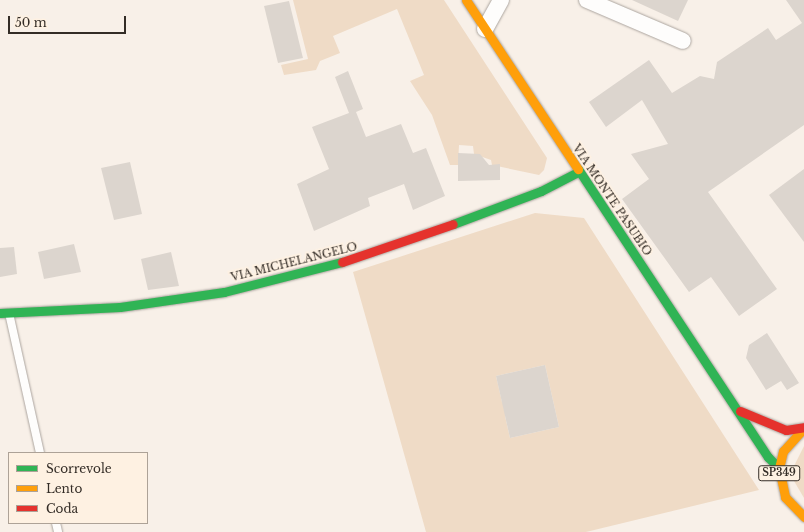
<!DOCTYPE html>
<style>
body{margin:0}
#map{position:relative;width:804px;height:532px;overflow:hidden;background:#f8f0e8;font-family:"Libre Baskerville",serif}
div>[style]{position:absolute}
.green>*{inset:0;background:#efdbc6}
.building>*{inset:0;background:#dcd5ce}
.roads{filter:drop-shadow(0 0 1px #aca59f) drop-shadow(0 0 1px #aca59f)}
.lane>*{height:8px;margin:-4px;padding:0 4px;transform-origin:4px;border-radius:4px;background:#fefdfc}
.street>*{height:16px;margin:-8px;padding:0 8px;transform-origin:8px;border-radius:8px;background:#fefdfc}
.fast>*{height:9px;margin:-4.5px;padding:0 4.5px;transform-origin:4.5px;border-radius:4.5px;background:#30b455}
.slow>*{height:9px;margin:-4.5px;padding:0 4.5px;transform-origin:4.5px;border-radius:4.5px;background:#ff9f0a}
.jam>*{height:9px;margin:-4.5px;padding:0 4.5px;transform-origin:4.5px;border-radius:4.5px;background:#e5322d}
span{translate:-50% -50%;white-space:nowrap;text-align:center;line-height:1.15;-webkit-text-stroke:3.5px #fef1e2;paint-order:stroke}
.shield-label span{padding:1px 3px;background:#fef1e2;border:1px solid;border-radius:3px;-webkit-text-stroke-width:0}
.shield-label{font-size:10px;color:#332c26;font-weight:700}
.street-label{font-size:11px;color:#332c26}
.legend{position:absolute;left:8px;top:452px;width:140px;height:72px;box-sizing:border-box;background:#fef1e2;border:1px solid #ada297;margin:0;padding:5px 7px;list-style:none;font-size:12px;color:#332c26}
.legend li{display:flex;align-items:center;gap:8px;height:20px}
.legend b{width:20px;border:1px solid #ada297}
.scale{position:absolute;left:8px;top:16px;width:118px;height:18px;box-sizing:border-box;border:2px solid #332c26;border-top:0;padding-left:5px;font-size:12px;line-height:14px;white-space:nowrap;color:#332c26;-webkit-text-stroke:3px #fef1e2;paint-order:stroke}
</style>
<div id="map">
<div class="green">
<div style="clip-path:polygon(293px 0,444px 0,547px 158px,544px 170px,539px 175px,492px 165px,491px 160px,474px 154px,473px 146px,459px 145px,458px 165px,450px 165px,432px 115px,410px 81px,424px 75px,397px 9px,333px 36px,340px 53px,320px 61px,316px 70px,284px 75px,281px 65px,308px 59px)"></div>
<div style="clip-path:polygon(evenodd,535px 213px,584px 218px,759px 490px,586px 532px,426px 532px,353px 272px,535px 213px,545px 365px,559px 427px,510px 438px,505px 416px,515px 413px,502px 402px,496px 376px,545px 365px)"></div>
<div style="clip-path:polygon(804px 446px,804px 498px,794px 481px,793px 468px)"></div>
</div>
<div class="building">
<div style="clip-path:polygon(632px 0,688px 0,678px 21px)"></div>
<div style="clip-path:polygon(786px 0,804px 0,804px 125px,708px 192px,777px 289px,739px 316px,711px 277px,689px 292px,622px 199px,649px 179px,631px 154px,668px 144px,642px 100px,606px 127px,589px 102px,649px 60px,672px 93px,700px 76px,714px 79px,717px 62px,768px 28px,776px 40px,802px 23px)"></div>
<div style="clip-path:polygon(289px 1px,303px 58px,278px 63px,264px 6px)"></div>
<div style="clip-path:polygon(348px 71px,363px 109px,356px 112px,366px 137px,401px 124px,413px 153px,426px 148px,445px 196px,413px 210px,404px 184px,368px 198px,370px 206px,314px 231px,297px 184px,329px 169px,312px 127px,349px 113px,335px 77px)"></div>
<div style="clip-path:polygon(458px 153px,480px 154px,489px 165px,500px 164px,500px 180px,458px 181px)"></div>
<div style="clip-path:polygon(130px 162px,142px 214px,114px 220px,101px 168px)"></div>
<div style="clip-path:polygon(804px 169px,804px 242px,769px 195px)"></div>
<div style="clip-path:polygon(74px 244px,81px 272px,44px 279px,38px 252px)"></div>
<div style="clip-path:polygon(14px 247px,17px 274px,0 277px,0 248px)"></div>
<div style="clip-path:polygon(171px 252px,179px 286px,148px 290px,141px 259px)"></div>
<div style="clip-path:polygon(767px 333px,799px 383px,787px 390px,781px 381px,766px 390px,746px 358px,749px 345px)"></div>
<div style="clip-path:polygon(545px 365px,559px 427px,510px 438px,496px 376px)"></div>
</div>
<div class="roads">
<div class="lane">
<div style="left:9px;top:313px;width:143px;rotate:77.5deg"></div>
<div style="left:56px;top:523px;width:9px;rotate:77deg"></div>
</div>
<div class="street">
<div style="left:587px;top:0;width:104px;rotate:23.1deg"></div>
<div style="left:485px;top:29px;width:33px;rotate:-61deg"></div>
</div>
<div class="fast">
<div style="left:578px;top:169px;width:345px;rotate:56.6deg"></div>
<div style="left:768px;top:457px;width:16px;rotate:45deg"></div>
<div style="left:453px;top:224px;width:94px;rotate:-20.6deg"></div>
<div style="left:541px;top:191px;width:42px;rotate:-27.2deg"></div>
<div style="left:0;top:313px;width:120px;rotate:-2.9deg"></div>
<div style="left:120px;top:307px;width:105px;rotate:-8.2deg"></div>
<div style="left:224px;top:292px;width:122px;rotate:-14.3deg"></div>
</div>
<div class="slow">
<div style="left:466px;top:0;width:203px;rotate:56.5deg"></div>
<div style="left:804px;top:428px;width:31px;rotate:132deg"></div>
<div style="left:783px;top:451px;width:17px;rotate:103deg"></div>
<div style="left:779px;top:468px;width:30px;rotate:78deg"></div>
<div style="left:785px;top:497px;width:28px;rotate:46deg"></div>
</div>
<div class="jam">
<div style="left:342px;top:262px;width:117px;rotate:-18.9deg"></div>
<div style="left:740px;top:411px;width:50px;rotate:22.4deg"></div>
<div style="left:786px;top:430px;width:18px;rotate:-9deg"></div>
</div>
</div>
<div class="shield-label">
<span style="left:779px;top:473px">SP349</span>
</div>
<div class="street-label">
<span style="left:612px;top:200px;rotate:56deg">VIA MONTE PASUBIO</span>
<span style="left:294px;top:262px;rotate:-14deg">VIA MICHELANGELO</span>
</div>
<ul class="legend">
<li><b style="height:5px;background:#30b455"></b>Scorrevole</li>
<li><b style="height:5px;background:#ff9f0a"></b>Lento</li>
<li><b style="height:5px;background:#e5322d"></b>Coda</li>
</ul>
<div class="scale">50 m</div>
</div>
